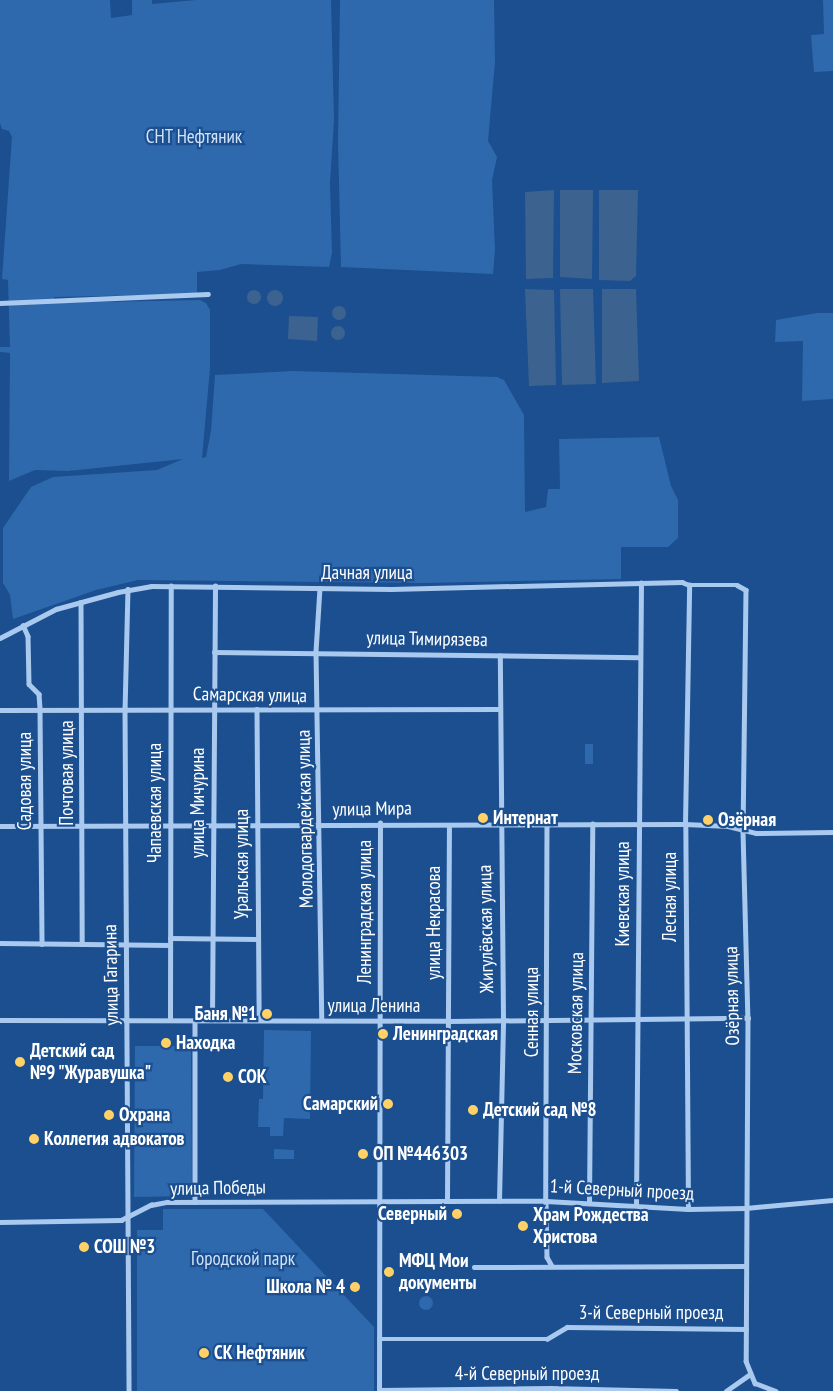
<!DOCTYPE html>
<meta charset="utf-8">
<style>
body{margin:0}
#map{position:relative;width:833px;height:1391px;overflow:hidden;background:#1b4f8f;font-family:"PT Sans Narrow",sans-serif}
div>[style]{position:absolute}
.green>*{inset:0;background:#2e69ad}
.round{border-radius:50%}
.water>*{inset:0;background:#3c6290}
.minor>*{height:4.5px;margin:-2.25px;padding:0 2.25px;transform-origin:2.25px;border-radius:2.25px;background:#a9c9ee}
.dots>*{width:14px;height:14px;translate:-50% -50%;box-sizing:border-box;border:2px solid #1b4f8f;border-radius:50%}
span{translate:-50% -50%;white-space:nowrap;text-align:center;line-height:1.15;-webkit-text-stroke:4.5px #1b4f8f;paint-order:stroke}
.park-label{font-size:19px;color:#cfe3fa}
.street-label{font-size:19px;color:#fff}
.poi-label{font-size:19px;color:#fff;font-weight:700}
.left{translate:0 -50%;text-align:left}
.right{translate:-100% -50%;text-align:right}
</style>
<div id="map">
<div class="green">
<div style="clip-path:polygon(0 0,110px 0,111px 18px,132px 15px,132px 0,152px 0,152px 4px,196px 0,331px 0,334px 120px,330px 183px,332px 253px,329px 267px,241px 264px,220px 270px,197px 272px,197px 294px,54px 297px,53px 303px,200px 300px,206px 303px,210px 310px,210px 368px,202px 458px,206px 457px,211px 431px,215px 375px,293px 371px,497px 377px,504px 380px,524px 415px,525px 512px,546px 507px,548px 489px,560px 489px,559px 439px,659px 437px,671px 486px,678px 500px,678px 538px,668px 547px,621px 547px,621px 579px,424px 583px,138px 580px,96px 590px,13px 619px,10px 595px,3px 583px,3px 528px,31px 487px,53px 477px,157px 470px,183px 459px,68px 471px,35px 470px,9px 481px,10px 353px,0 352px,0 347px,10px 347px,8px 280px,2px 279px,12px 137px,9px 131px,2px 129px,0 123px)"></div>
<div style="clip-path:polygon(340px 0,494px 0,495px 62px,488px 141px,497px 157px,492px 180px,495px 250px,493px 274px,341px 267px,338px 142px)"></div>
<div style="clip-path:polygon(823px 0,833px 0,833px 71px,814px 72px,811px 35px,824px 34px)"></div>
<div style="clip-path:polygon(817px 313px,833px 313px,833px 399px,802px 401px,803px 341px,775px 342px,776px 320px)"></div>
<div style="clip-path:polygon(585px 744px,593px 744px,593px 764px,585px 764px)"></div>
<div style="clip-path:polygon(264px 1030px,311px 1031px,310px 1119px,284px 1118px,283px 1136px,270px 1136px,270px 1127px,258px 1127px,259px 1099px,263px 1099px)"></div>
<div style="clip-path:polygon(135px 1046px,191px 1046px,192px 1196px,134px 1197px)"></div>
<div style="clip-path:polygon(274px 1149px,294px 1150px,294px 1159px,274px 1159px)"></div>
<div style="clip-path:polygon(163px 1209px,263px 1209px,374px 1327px,374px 1391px,137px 1391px,137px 1230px,163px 1230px)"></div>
<div class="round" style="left:419px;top:1296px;width:14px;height:14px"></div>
</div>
<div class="water">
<div style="clip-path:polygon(554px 190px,553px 278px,526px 279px,525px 192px)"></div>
<div style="clip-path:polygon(560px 190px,593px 190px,592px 279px,560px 277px)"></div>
<div style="clip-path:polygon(599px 190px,638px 190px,636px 276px,630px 281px,599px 280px)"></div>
<div style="clip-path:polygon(525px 289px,554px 290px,556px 385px,529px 386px)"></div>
<div style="clip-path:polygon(560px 289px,593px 289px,596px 384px,562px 385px)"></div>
<div style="clip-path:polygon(602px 289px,636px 289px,639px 381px,602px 383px)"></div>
<div class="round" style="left:247px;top:290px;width:14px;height:14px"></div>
<div class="round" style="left:267px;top:290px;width:16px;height:16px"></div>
<div class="round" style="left:332px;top:306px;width:14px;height:14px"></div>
<div style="clip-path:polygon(289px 316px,318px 317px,317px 341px,288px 339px)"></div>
<div class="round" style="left:331px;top:326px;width:14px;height:14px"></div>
</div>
<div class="minor">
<div style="left:0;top:303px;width:208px;rotate:-2.5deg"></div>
<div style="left:320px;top:588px;width:64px;rotate:93.6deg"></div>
<div style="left:316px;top:652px;width:368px;rotate:89.1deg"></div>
<div style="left:128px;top:589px;width:119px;rotate:91.4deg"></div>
<div style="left:125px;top:708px;width:683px;rotate:89.66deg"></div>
<div style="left:81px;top:602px;width:342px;rotate:89.8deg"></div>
<div style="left:23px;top:625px;width:12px;rotate:66deg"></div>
<div style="left:28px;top:636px;width:48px;rotate:88.8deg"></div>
<div style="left:29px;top:684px;width:14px;rotate:45deg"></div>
<div style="left:39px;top:694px;width:16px;rotate:86deg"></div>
<div style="left:40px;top:710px;width:234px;rotate:89.5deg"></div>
<div style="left:0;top:638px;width:63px;rotate:-27.4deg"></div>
<div style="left:56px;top:609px;width:64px;rotate:-15.3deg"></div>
<div style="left:118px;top:592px;width:34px;rotate:-10deg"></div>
<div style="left:151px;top:586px;width:240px;rotate:0.7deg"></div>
<div style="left:391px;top:589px;width:291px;rotate:-1.4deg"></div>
<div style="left:682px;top:582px;width:8px;rotate:23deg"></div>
<div style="left:689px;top:585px;width:48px"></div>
<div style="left:737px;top:585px;width:10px;rotate:29deg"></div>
<div style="left:746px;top:590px;width:241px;rotate:90.7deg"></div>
<div style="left:743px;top:831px;width:187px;rotate:88.5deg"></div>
<div style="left:748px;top:1018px;width:343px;rotate:90.3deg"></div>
<div style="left:746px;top:1361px;width:24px;rotate:68deg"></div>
<div style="left:755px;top:1383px;width:22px;rotate:21deg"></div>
<div style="left:214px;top:652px;width:425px;rotate:0.7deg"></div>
<div style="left:257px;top:709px;width:311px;rotate:89.6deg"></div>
<div style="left:0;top:710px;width:500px;rotate:-0.11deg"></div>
<div style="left:547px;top:824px;width:377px;rotate:90.2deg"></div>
<div style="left:546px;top:1201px;width:56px;rotate:89deg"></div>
<div style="left:547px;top:1257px;width:10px;rotate:61deg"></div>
<div style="left:0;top:826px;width:685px;rotate:-0.17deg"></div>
<div style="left:685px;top:824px;width:43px;rotate:2.7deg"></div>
<div style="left:728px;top:826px;width:29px;rotate:14deg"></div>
<div style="left:756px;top:833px;width:77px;rotate:-0.7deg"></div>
<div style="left:170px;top:938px;width:87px;rotate:0.7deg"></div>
<div style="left:0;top:943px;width:170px;rotate:0.7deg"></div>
<div style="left:0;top:1020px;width:449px;rotate:0.1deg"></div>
<div style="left:449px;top:1021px;width:299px;rotate:-0.6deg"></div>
<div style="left:170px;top:1020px;width:434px;rotate:-89.9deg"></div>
<div style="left:195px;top:1020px;width:182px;rotate:90deg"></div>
<div style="left:212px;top:1020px;width:434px;rotate:-89.6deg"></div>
<div style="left:447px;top:1200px;width:374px;rotate:-89.7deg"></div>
<div style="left:499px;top:1201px;width:181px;rotate:-88.7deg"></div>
<div style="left:503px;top:1020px;width:364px;rotate:-90.5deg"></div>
<div style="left:589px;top:1203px;width:379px;rotate:-89.5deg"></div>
<div style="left:636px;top:1205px;width:622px;rotate:-89.54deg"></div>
<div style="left:688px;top:1209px;width:385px;rotate:-90.4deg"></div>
<div style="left:685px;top:824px;width:239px;rotate:-89deg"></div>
<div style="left:0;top:1222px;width:121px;rotate:-0.9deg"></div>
<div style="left:121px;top:1220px;width:34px;rotate:-27deg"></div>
<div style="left:151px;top:1205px;width:16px;rotate:-11deg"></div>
<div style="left:167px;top:1202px;width:379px;rotate:-0.2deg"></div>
<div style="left:546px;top:1201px;width:142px;rotate:3.2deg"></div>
<div style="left:688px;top:1209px;width:58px;rotate:-1deg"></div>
<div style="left:746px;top:1208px;width:87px;rotate:-5.3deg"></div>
<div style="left:474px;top:1267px;width:272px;rotate:-0.2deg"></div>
<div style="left:379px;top:1339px;width:168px"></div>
<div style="left:547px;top:1339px;width:23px;rotate:-31deg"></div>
<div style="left:567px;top:1327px;width:179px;rotate:0.6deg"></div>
<div style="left:379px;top:1390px;width:171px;rotate:-0.7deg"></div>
<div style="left:550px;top:1388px;width:126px;rotate:1.4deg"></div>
<div style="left:379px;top:1391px;width:568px;rotate:-89.9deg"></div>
<div style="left:726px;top:1391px;width:28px;rotate:-35deg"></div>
</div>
<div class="dots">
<div style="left:483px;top:818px;background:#ffd166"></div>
<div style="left:708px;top:820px;background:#ffd166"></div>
<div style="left:267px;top:1014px;background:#ffd166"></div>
<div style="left:383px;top:1034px;background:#ffd166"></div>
<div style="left:166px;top:1043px;background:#ffd166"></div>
<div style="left:20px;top:1062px;background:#ffd166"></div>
<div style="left:228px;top:1077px;background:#ffd166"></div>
<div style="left:388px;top:1104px;background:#ffd166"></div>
<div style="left:473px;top:1110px;background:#ffd166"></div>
<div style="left:109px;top:1115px;background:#ffd166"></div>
<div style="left:34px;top:1139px;background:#ffd166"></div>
<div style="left:363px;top:1154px;background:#ffd166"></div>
<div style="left:457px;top:1214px;background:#ffd166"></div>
<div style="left:523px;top:1226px;background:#ffd166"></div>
<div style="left:84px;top:1247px;background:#ffd166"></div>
<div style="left:389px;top:1272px;background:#ffd166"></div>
<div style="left:355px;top:1287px;background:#ffd166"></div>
<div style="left:204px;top:1353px;background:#ffd166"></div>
</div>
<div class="park-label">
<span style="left:194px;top:137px">СНТ Нефтяник</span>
<span style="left:243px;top:1259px">Городской парк</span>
</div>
<div class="street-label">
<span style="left:367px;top:573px">Дачная улица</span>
<span style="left:427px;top:639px;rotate:1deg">улица Тимирязева</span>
<span style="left:250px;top:695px;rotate:1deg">Самарская улица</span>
<span style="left:67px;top:773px;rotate:-90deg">Почтовая улица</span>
<span style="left:25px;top:781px;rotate:-90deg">Садовая улица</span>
<span style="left:155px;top:803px;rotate:-90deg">Чапаевская улица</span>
<span style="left:198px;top:803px;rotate:-90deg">улица Мичурина</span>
<span style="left:372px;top:809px;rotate:-1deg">улица Мира</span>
<span style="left:305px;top:819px;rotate:-91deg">Молодогвардейская улица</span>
<span style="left:242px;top:864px;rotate:-90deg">Уральская улица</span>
<span style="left:623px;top:894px;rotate:-90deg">Киевская улица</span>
<span style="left:670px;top:897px;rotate:-90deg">Лесная улица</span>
<span style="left:365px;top:912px;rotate:-90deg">Ленинградская улица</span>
<span style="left:434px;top:923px;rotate:-90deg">улица Некрасова</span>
<span style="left:486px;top:929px;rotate:-91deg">Жигулёвская улица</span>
<span style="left:111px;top:975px;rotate:-91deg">улица Гагарина</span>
<span style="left:732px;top:996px;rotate:-91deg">Озёрная улица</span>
<span style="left:374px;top:1006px">улица Ленина</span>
<span style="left:532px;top:1012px;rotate:-90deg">Сенная улица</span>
<span style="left:576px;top:1013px;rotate:-89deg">Московская улица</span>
<span style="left:218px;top:1188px;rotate:-1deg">улица Победы</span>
<span style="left:622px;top:1190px;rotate:3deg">1-й Северный проезд</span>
<span style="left:651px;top:1313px">3-й Северный проезд</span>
<span style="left:527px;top:1374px">4-й Северный проезд</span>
</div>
<div class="poi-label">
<span class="left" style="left:493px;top:818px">Интернат</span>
<span class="left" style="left:718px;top:820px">Озёрная</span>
<span class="right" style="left:257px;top:1014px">Баня №1</span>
<span class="left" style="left:393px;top:1034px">Ленинградская</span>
<span class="left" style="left:176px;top:1043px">Находка</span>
<span class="left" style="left:30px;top:1062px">Детский сад<br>№9 "Журавушка"</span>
<span class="left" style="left:238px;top:1077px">СОК</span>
<span class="right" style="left:378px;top:1104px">Самарский</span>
<span class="left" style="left:483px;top:1110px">Детский сад №8</span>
<span class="left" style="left:119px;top:1115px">Охрана</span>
<span class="left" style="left:44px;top:1139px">Коллегия адвокатов</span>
<span class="left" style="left:373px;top:1154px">ОП №446303</span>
<span class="right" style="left:447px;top:1214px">Северный</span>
<span class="left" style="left:533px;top:1226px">Храм Рождества<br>Христова</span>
<span class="left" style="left:94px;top:1247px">СОШ №3</span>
<span class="left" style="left:399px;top:1272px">МФЦ Мои<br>документы</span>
<span class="right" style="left:345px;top:1287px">Школа № 4</span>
<span class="left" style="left:214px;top:1353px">СК Нефтяник</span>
</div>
</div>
